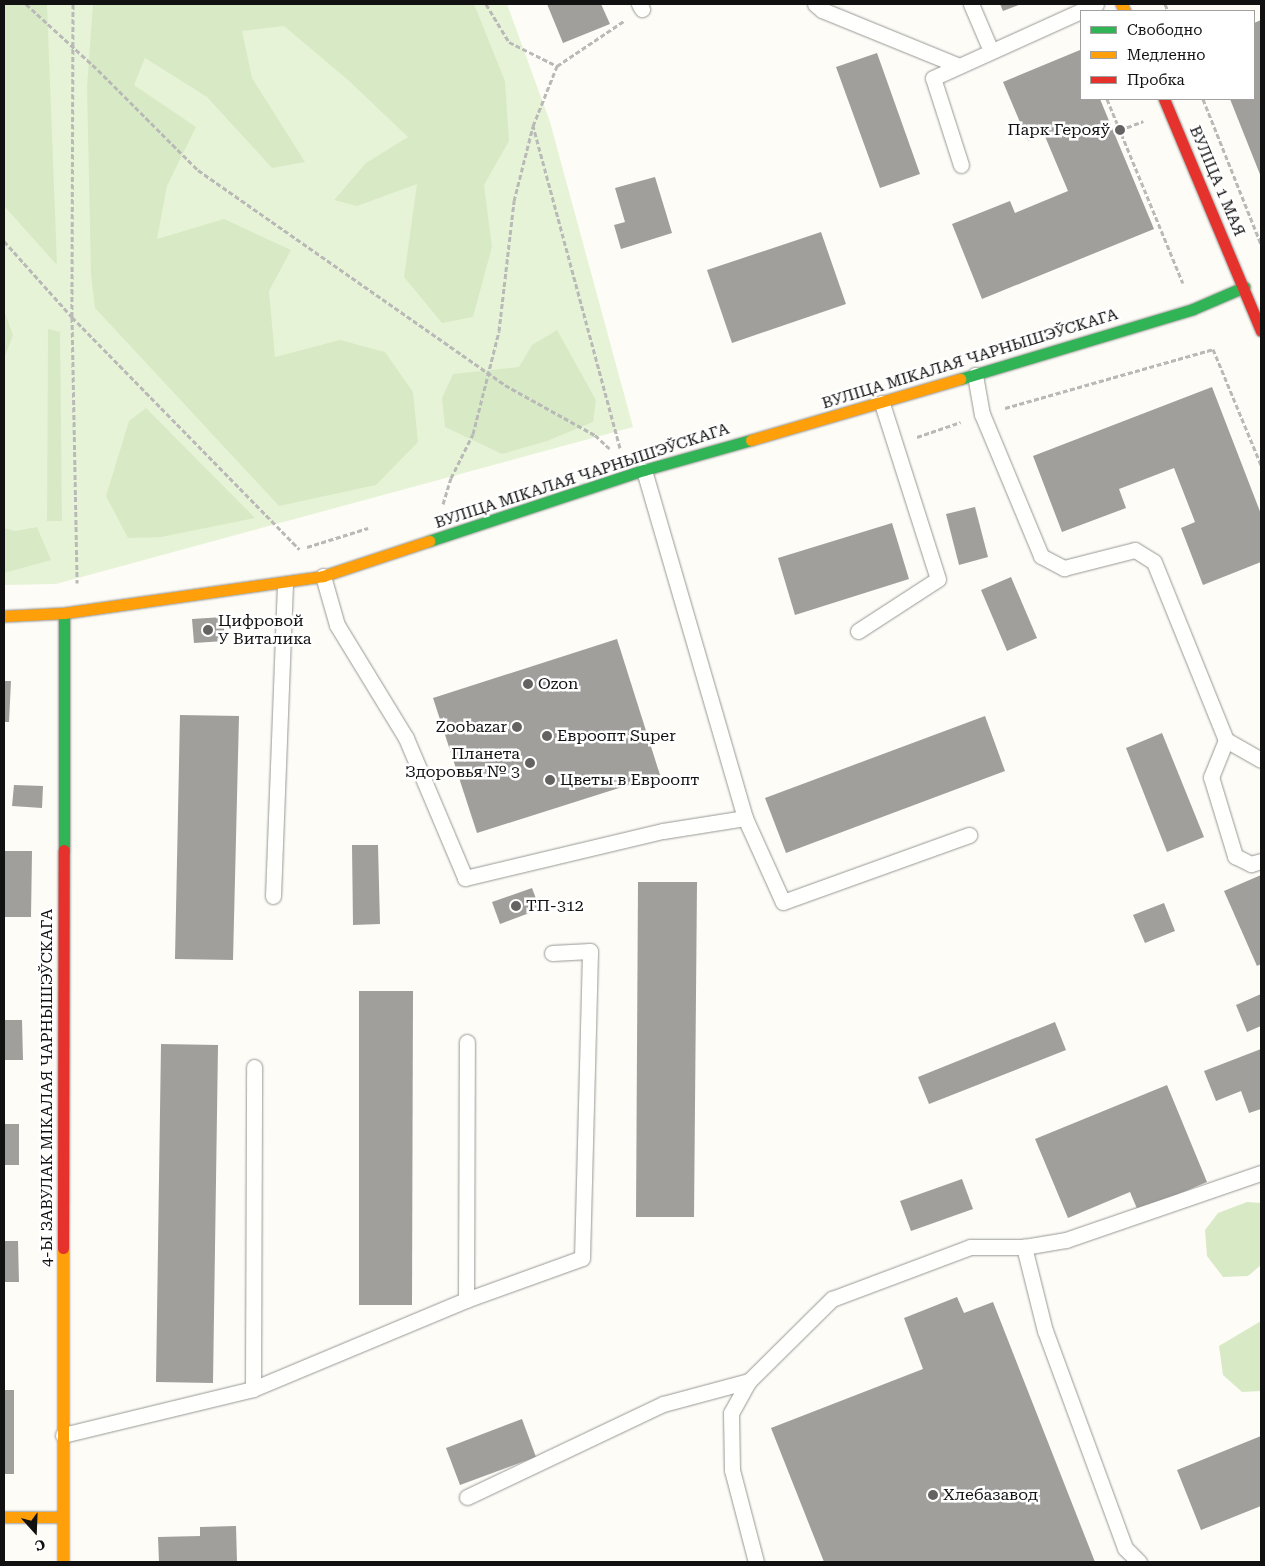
<!DOCTYPE html>
<meta charset="utf-8">
<style>
body{margin:0}
#map{position:relative;width:1265px;height:1566px;overflow:hidden;background:#fdfcf7;font-family:"Roboto Serif",serif}
div>[style]{position:absolute}
.green>*{inset:0;background:#e7f3d7}
.forest>*{inset:0;background:#d8eac5}
.building>*{inset:0;background:#a19f9c}
.path>*{height:3px;margin-top:-1.5px;transform-origin:0;background:repeating-linear-gradient(90deg,#b9b9b8 0 5px,transparent 0 7.5px)}
.roads{filter:drop-shadow(0 0 1px #979795) drop-shadow(0 0 1px #979795)}
.lane>*{height:15px;margin:-7.5px;padding:0 7.5px;transform-origin:7.5px;border-radius:7.5px;background:#fffffe}
.fast>*{height:11px;margin:-5.5px;padding:0 5.5px;transform-origin:5.5px;border-radius:5.5px;background:#30b455}
.slow>*{height:11px;margin:-5.5px;padding:0 5.5px;transform-origin:5.5px;border-radius:5.5px;background:#ff9f0a}
.jam>*{height:11px;margin:-5.5px;padding:0 5.5px;transform-origin:5.5px;border-radius:5.5px;background:#e5322d}
.dots>*{width:14px;height:14px;translate:-50% -50%;box-sizing:border-box;border:2px solid #fff;border-radius:50%}
span{translate:-50% -50%;white-space:nowrap;text-align:center;line-height:1.15;-webkit-text-stroke:5px #fff;paint-order:stroke}
.poi-label{font-size:16px;color:#111}
.right{translate:-100% -50%;text-align:right}
.left{translate:0 -50%;text-align:left}
.street-label{font-size:16px;color:#111}
.frame{position:absolute;inset:0;border:5px solid #111;pointer-events:none}
.legend{position:absolute;left:1080px;top:10px;width:175px;height:90px;box-sizing:border-box;background:#fff;border:1px solid #a0a0a0;margin:0;padding:6px 9px;list-style:none;font-size:15px;color:#111}
.legend li{display:flex;align-items:center;gap:10px;height:25px}
.legend b{width:25px;border:1px solid #a0a0a0}
.north{position:absolute;left:10px;top:1506px;width:50px;height:50px;-webkit-text-stroke:4px #fff;paint-order:stroke;rotate:160deg;font-size:14px;font-weight:700;line-height:20px;text-align:center;color:#111}
.north::after{content:'';display:block;margin:auto;width:18px;height:22px;background:#111;clip-path:polygon(50% 0,100% 100%,50% 72%,0 100%)}
</style>
<div id="map">
<div class="green">
<div style="clip-path:polygon(4px 4px,507px 4px,550px 122px,633px 427px,56px 584px,4px 585px)"></div>
</div>
<div class="forest">
<div style="clip-path:polygon(4px 4px,47px 4px,57px 265px,4px 206px)"></div>
<div style="clip-path:polygon(93px 4px,474px 4px,505px 81px,509px 141px,484px 185px,492px 247px,473px 317px,442px 323px,404px 277px,417px 184px,357px 206px,334px 200px,366px 163px,408px 137px,348px 80px,284px 26px,242px 31px,252px 78px,305px 162px,272px 168px,207px 97px,145px 58px,134px 85px,196px 127px,167px 186px,157px 239px,224px 219px,291px 250px,269px 291px,275px 357px,340px 340px,385px 352px,413px 392px,418px 442px,376px 485px,279px 506px,95px 308px,91px 275px,87px 87px)"></div>
<div style="clip-path:polygon(4px 310px,13px 335px,4px 359px)"></div>
<div style="clip-path:polygon(48px 329px,60px 332px,62px 521px,47px 521px)"></div>
<div style="clip-path:polygon(557px 330px,596px 400px,593px 422px,547px 441px,502px 454px,445px 427px,442px 398px,453px 374px,519px 367px,532px 345px)"></div>
<div style="clip-path:polygon(146px 408px,255px 518px,161px 537px,128px 538px,106px 496px,129px 421px)"></div>
<div style="clip-path:polygon(37px 527px,51px 560px,4px 573px,4px 528px,15px 531px)"></div>
<div style="clip-path:polygon(1247px 1202px,1261px 1203px,1261px 1265px,1248px 1276px,1223px 1277px,1207px 1256px,1205px 1230px,1218px 1213px)"></div>
<div style="clip-path:polygon(1261px 1321px,1261px 1391px,1242px 1392px,1223px 1375px,1219px 1346px)"></div>
</div>
<div class="building">
<div style="clip-path:polygon(547px 4px,601px 4px,610px 24px,563px 43px)"></div>
<div style="clip-path:polygon(1000px 4px,1021px 4px,1003px 11px)"></div>
<div style="clip-path:polygon(1261px 20px,1261px 177px,1230px 99px,1254px 99px,1254px 23px)"></div>
<div style="clip-path:polygon(1080px 50px,1081px 99px,1100px 99px,1154px 229px,982px 299px,952px 224px,1010px 201px,1015px 213px,1068px 191px,1044px 134px,1028px 141px,1003px 82px)"></div>
<div style="clip-path:polygon(877px 53px,920px 174px,880px 188px,836px 67px)"></div>
<div style="clip-path:polygon(655px 177px,672px 233px,621px 249px,614px 225px,625px 222px,615px 188px)"></div>
<div style="clip-path:polygon(821px 232px,846px 304px,732px 343px,707px 270px)"></div>
<div style="clip-path:polygon(1212px 387px,1261px 514px,1261px 562px,1203px 585px,1181px 528px,1195px 522px,1174px 468px,1119px 489px,1126px 508px,1062px 532px,1033px 456px)"></div>
<div style="clip-path:polygon(975px 507px,988px 557px,959px 565px,946px 514px)"></div>
<div style="clip-path:polygon(892px 523px,909px 579px,795px 615px,778px 558px)"></div>
<div style="clip-path:polygon(1011px 577px,1037px 638px,1007px 651px,981px 590px)"></div>
<div style="clip-path:polygon(223px 617px,225px 641px,194px 643px,192px 619px)"></div>
<div style="clip-path:polygon(617px 639px,660px 775px,477px 833px,433px 698px)"></div>
<div style="clip-path:polygon(4px 681px,11px 681px,9px 722px,4px 722px)"></div>
<div style="clip-path:polygon(180px 715px,239px 716px,233px 960px,175px 959px)"></div>
<div style="clip-path:polygon(985px 716px,1005px 771px,786px 853px,765px 798px)"></div>
<div style="clip-path:polygon(1162px 733px,1204px 837px,1167px 852px,1126px 748px)"></div>
<div style="clip-path:polygon(14px 785px,43px 786px,42px 808px,12px 806px)"></div>
<div style="clip-path:polygon(352px 845px,378px 845px,380px 924px,353px 925px)"></div>
<div style="clip-path:polygon(4px 851px,32px 851px,31px 917px,4px 917px)"></div>
<div style="clip-path:polygon(1261px 875px,1261px 964px,1257px 966px,1224px 891px)"></div>
<div style="clip-path:polygon(638px 882px,697px 882px,694px 1217px,636px 1217px)"></div>
<div style="clip-path:polygon(532px 888px,540px 909px,500px 924px,492px 902px)"></div>
<div style="clip-path:polygon(1164px 903px,1175px 931px,1145px 943px,1133px 915px)"></div>
<div style="clip-path:polygon(359px 991px,413px 991px,412px 1305px,359px 1305px)"></div>
<div style="clip-path:polygon(1261px 994px,1261px 1026px,1247px 1032px,1236px 1005px)"></div>
<div style="clip-path:polygon(4px 1020px,22px 1020px,23px 1060px,4px 1060px)"></div>
<div style="clip-path:polygon(1055px 1022px,1066px 1050px,929px 1104px,918px 1077px)"></div>
<div style="clip-path:polygon(161px 1044px,218px 1045px,213px 1383px,156px 1382px)"></div>
<div style="clip-path:polygon(1261px 1049px,1261px 1109px,1249px 1113px,1241px 1091px,1216px 1101px,1204px 1071px)"></div>
<div style="clip-path:polygon(1167px 1085px,1207px 1182px,1138px 1211px,1130px 1192px,1068px 1218px,1035px 1139px)"></div>
<div style="clip-path:polygon(4px 1124px,19px 1124px,19px 1165px,4px 1165px)"></div>
<div style="clip-path:polygon(962px 1179px,973px 1209px,911px 1231px,900px 1201px)"></div>
<div style="clip-path:polygon(4px 1241px,18px 1241px,19px 1282px,4px 1282px)"></div>
<div style="clip-path:polygon(957px 1297px,964px 1313px,993px 1302px,1095px 1562px,824px 1562px,771px 1428px,923px 1369px,904px 1318px)"></div>
<div style="clip-path:polygon(4px 1390px,14px 1390px,14px 1474px,4px 1474px)"></div>
<div style="clip-path:polygon(522px 1419px,536px 1457px,460px 1485px,446px 1448px)"></div>
<div style="clip-path:polygon(1261px 1436px,1261px 1506px,1201px 1530px,1177px 1470px)"></div>
<div style="clip-path:polygon(236px 1526px,237px 1562px,159px 1562px,158px 1537px,200px 1536px,200px 1527px)"></div>
</div>
<div class="path">
<div style="left:26px;top:4px;width:98px;rotate:42.5deg"></div>
<div style="left:98px;top:70px;width:141px;rotate:45deg"></div>
<div style="left:198px;top:170px;width:375px;rotate:35deg"></div>
<div style="left:505px;top:385px;width:103px;rotate:29.1deg"></div>
<div style="left:595px;top:435px;width:22px;rotate:43deg"></div>
<div style="left:73px;top:4px;width:313px;rotate:90.2deg"></div>
<div style="left:72px;top:317px;width:266px;rotate:88.9deg"></div>
<div style="left:486px;top:4px;width:44px;rotate:58.8deg"></div>
<div style="left:509px;top:42px;width:54px;rotate:26.6deg"></div>
<div style="left:1165px;top:4px;width:8px;rotate:67deg"></div>
<div style="left:1107px;top:99px;width:199px;rotate:67.6deg"></div>
<div style="left:1203px;top:99px;width:156px;rotate:68.2deg"></div>
<div style="left:1120px;top:130px;width:25px;rotate:-21deg"></div>
<div style="left:4px;top:241px;width:102px;rotate:48.2deg"></div>
<div style="left:72px;top:317px;width:325px;rotate:45.6deg"></div>
<div style="left:1005px;top:408px;width:216px;rotate:-15.8deg"></div>
<div style="left:1213px;top:349px;width:126px;rotate:67.5deg"></div>
<div style="left:917px;top:437px;width:46px;rotate:-18.8deg"></div>
<div style="left:620px;top:448px;width:334px;rotate:-105.1deg"></div>
<div style="left:533px;top:126px;width:65px;rotate:-68.2deg"></div>
<div style="left:557px;top:66px;width:81px;rotate:-33.9deg"></div>
<div style="left:443px;top:504px;width:27px;rotate:-73deg"></div>
<div style="left:451px;top:478px;width:49px;rotate:-63.4deg"></div>
<div style="left:473px;top:434px;width:106px;rotate:-75.8deg"></div>
<div style="left:499px;top:331px;width:131px;rotate:-83.4deg"></div>
<div style="left:514px;top:201px;width:77px;rotate:-75.8deg"></div>
<div style="left:307px;top:547px;width:64px;rotate:-17.3deg"></div>
</div>
<div class="roads">
<div class="lane">
<div style="left:639px;top:4px;width:6px;rotate:59deg"></div>
<div style="left:815px;top:4px;width:9px;rotate:41deg"></div>
<div style="left:822px;top:10px;width:148px;rotate:22.2deg"></div>
<div style="left:971px;top:4px;width:51px;rotate:66.9deg"></div>
<div style="left:961px;top:165px;width:91px;rotate:-107.8deg"></div>
<div style="left:933px;top:78px;width:179px;rotate:-24.4deg"></div>
<div style="left:975px;top:375px;width:40px;rotate:80deg"></div>
<div style="left:982px;top:414px;width:154px;rotate:67.4deg"></div>
<div style="left:1041px;top:556px;width:26px;rotate:28deg"></div>
<div style="left:1064px;top:568px;width:73px;rotate:-14.2deg"></div>
<div style="left:1135px;top:550px;width:22px;rotate:32deg"></div>
<div style="left:1154px;top:562px;width:192px;rotate:68deg"></div>
<div style="left:1226px;top:740px;width:40px;rotate:29.7deg"></div>
<div style="left:323px;top:576px;width:51px;rotate:74.1deg"></div>
<div style="left:337px;top:625px;width:132px;rotate:58.6deg"></div>
<div style="left:406px;top:738px;width:152px;rotate:67.1deg"></div>
<div style="left:465px;top:878px;width:204px;rotate:-13.4deg"></div>
<div style="left:663px;top:831px;width:83px;rotate:-9deg"></div>
<div style="left:745px;top:818px;width:362px;rotate:-106.2deg"></div>
<div style="left:858px;top:631px;width:95px;rotate:-33deg"></div>
<div style="left:938px;top:579px;width:185px;rotate:-107.7deg"></div>
<div style="left:1226px;top:740px;width:40px;rotate:112deg"></div>
<div style="left:1211px;top:777px;width:83px;rotate:73.1deg"></div>
<div style="left:1235px;top:856px;width:18px;rotate:27deg"></div>
<div style="left:1251px;top:864px;width:10px;rotate:-17deg"></div>
<div style="left:745px;top:818px;width:92px;rotate:65.7deg"></div>
<div style="left:783px;top:902px;width:198px;rotate:-19.8deg"></div>
<div style="left:273px;top:896px;width:312px;rotate:-87.8deg"></div>
<div style="left:466px;top:1300px;width:258px;rotate:-89.8deg"></div>
<div style="left:253px;top:1389px;width:322px;rotate:-89.8deg"></div>
<div style="left:63px;top:1435px;width:195px;rotate:-13.6deg"></div>
<div style="left:253px;top:1389px;width:231px;rotate:-22.7deg"></div>
<div style="left:466px;top:1300px;width:123px;rotate:-19.9deg"></div>
<div style="left:582px;top:1258px;width:307px;rotate:-88.5deg"></div>
<div style="left:590px;top:951px;width:38px;rotate:177deg"></div>
<div style="left:467px;top:1497px;width:217px;rotate:-25.4deg"></div>
<div style="left:663px;top:1404px;width:89px;rotate:-15deg"></div>
<div style="left:756px;top:1562px;width:95px;rotate:-104.6deg"></div>
<div style="left:732px;top:1470px;width:57px;rotate:-91deg"></div>
<div style="left:731px;top:1413px;width:37px;rotate:-61deg"></div>
<div style="left:749px;top:1381px;width:117px;rotate:-44.7deg"></div>
<div style="left:832px;top:1299px;width:147px;rotate:-20.6deg"></div>
<div style="left:970px;top:1247px;width:54px"></div>
<div style="left:1139px;top:1562px;width:20px;rotate:-135deg"></div>
<div style="left:1125px;top:1548px;width:231px;rotate:-110.2deg"></div>
<div style="left:1045px;top:1331px;width:87px;rotate:-104deg"></div>
<div style="left:1024px;top:1247px;width:43px;rotate:-9.5deg"></div>
<div style="left:1066px;top:1240px;width:206px;rotate:-19deg"></div>
</div>
<div class="fast">
<div style="left:960px;top:379px;width:243px;rotate:-16.7deg"></div>
<div style="left:1193px;top:309px;width:56px;rotate:-23.3deg"></div>
<div style="left:429px;top:541px;width:226px;rotate:-18.3deg"></div>
<div style="left:644px;top:470px;width:111px;rotate:-15.7deg"></div>
<div style="left:64px;top:850px;width:237px;rotate:-90deg"></div>
</div>
<div class="slow">
<div style="left:1121px;top:4px;width:8px;rotate:60deg"></div>
<div style="left:751px;top:440px;width:218px;rotate:-16.3deg"></div>
<div style="left:4px;top:616px;width:60px;rotate:-2.9deg"></div>
<div style="left:64px;top:613px;width:262px;rotate:-8.1deg"></div>
<div style="left:323px;top:576px;width:112px;rotate:-18.3deg"></div>
<div style="left:4px;top:1517px;width:59px"></div>
<div style="left:63px;top:1562px;width:314px;rotate:-90deg"></div>
</div>
<div class="jam">
<div style="left:1164px;top:99px;width:251px;rotate:67.3deg"></div>
<div style="left:63px;top:1248px;width:398px;rotate:-89.9deg"></div>
</div>
</div>
<div class="dots">
<div style="left:1120px;top:130px;background:#646362"></div>
<div style="left:208px;top:630px;background:#646362"></div>
<div style="left:528px;top:684px;background:#646362"></div>
<div style="left:517px;top:727px;background:#646362"></div>
<div style="left:547px;top:736px;background:#646362"></div>
<div style="left:530px;top:763px;background:#646362"></div>
<div style="left:550px;top:780px;background:#646362"></div>
<div style="left:516px;top:906px;background:#646362"></div>
<div style="left:933px;top:1495px;background:#646362"></div>
</div>
<div class="poi-label">
<span class="right" style="left:1110px;top:130px">Парк Герояў</span>
<span class="left" style="left:218px;top:630px">Цифровой<br>У Виталика</span>
<span class="left" style="left:538px;top:684px">Ozon</span>
<span class="right" style="left:507px;top:727px">Zoobazar</span>
<span class="left" style="left:557px;top:736px">Евроопт Super</span>
<span class="right" style="left:520px;top:763px">Планета<br>Здоровья № 3</span>
<span class="left" style="left:560px;top:780px">Цветы в Евроопт</span>
<span class="left" style="left:526px;top:906px">ТП-312</span>
<span class="left" style="left:943px;top:1495px">Хлебазавод</span>
</div>
<div class="street-label">
<span style="left:1217px;top:181px;rotate:67deg">ВУЛІЦА 1 МАЯ</span>
<span style="left:970px;top:359px;rotate:-17deg">ВУЛІЦА МІКАЛАЯ ЧАРНЫШЭЎСКАГА</span>
<span style="left:582px;top:476px;rotate:-18deg">ВУЛІЦА МІКАЛАЯ ЧАРНЫШЭЎСКАГА</span>
<span style="left:47px;top:1088px;rotate:-90deg">4-Ы ЗАВУЛАК МІКАЛАЯ ЧАРНЫШЭЎСКАГА</span>
</div>
<div class="frame"></div>
<ul class="legend">
<li><b style="height:6px;background:#30b455"></b>Свободно</li>
<li><b style="height:6px;background:#ff9f0a"></b>Медленно</li>
<li><b style="height:6px;background:#e5322d"></b>Пробка</li>
</ul>
<div class="north">С</div>
</div>
